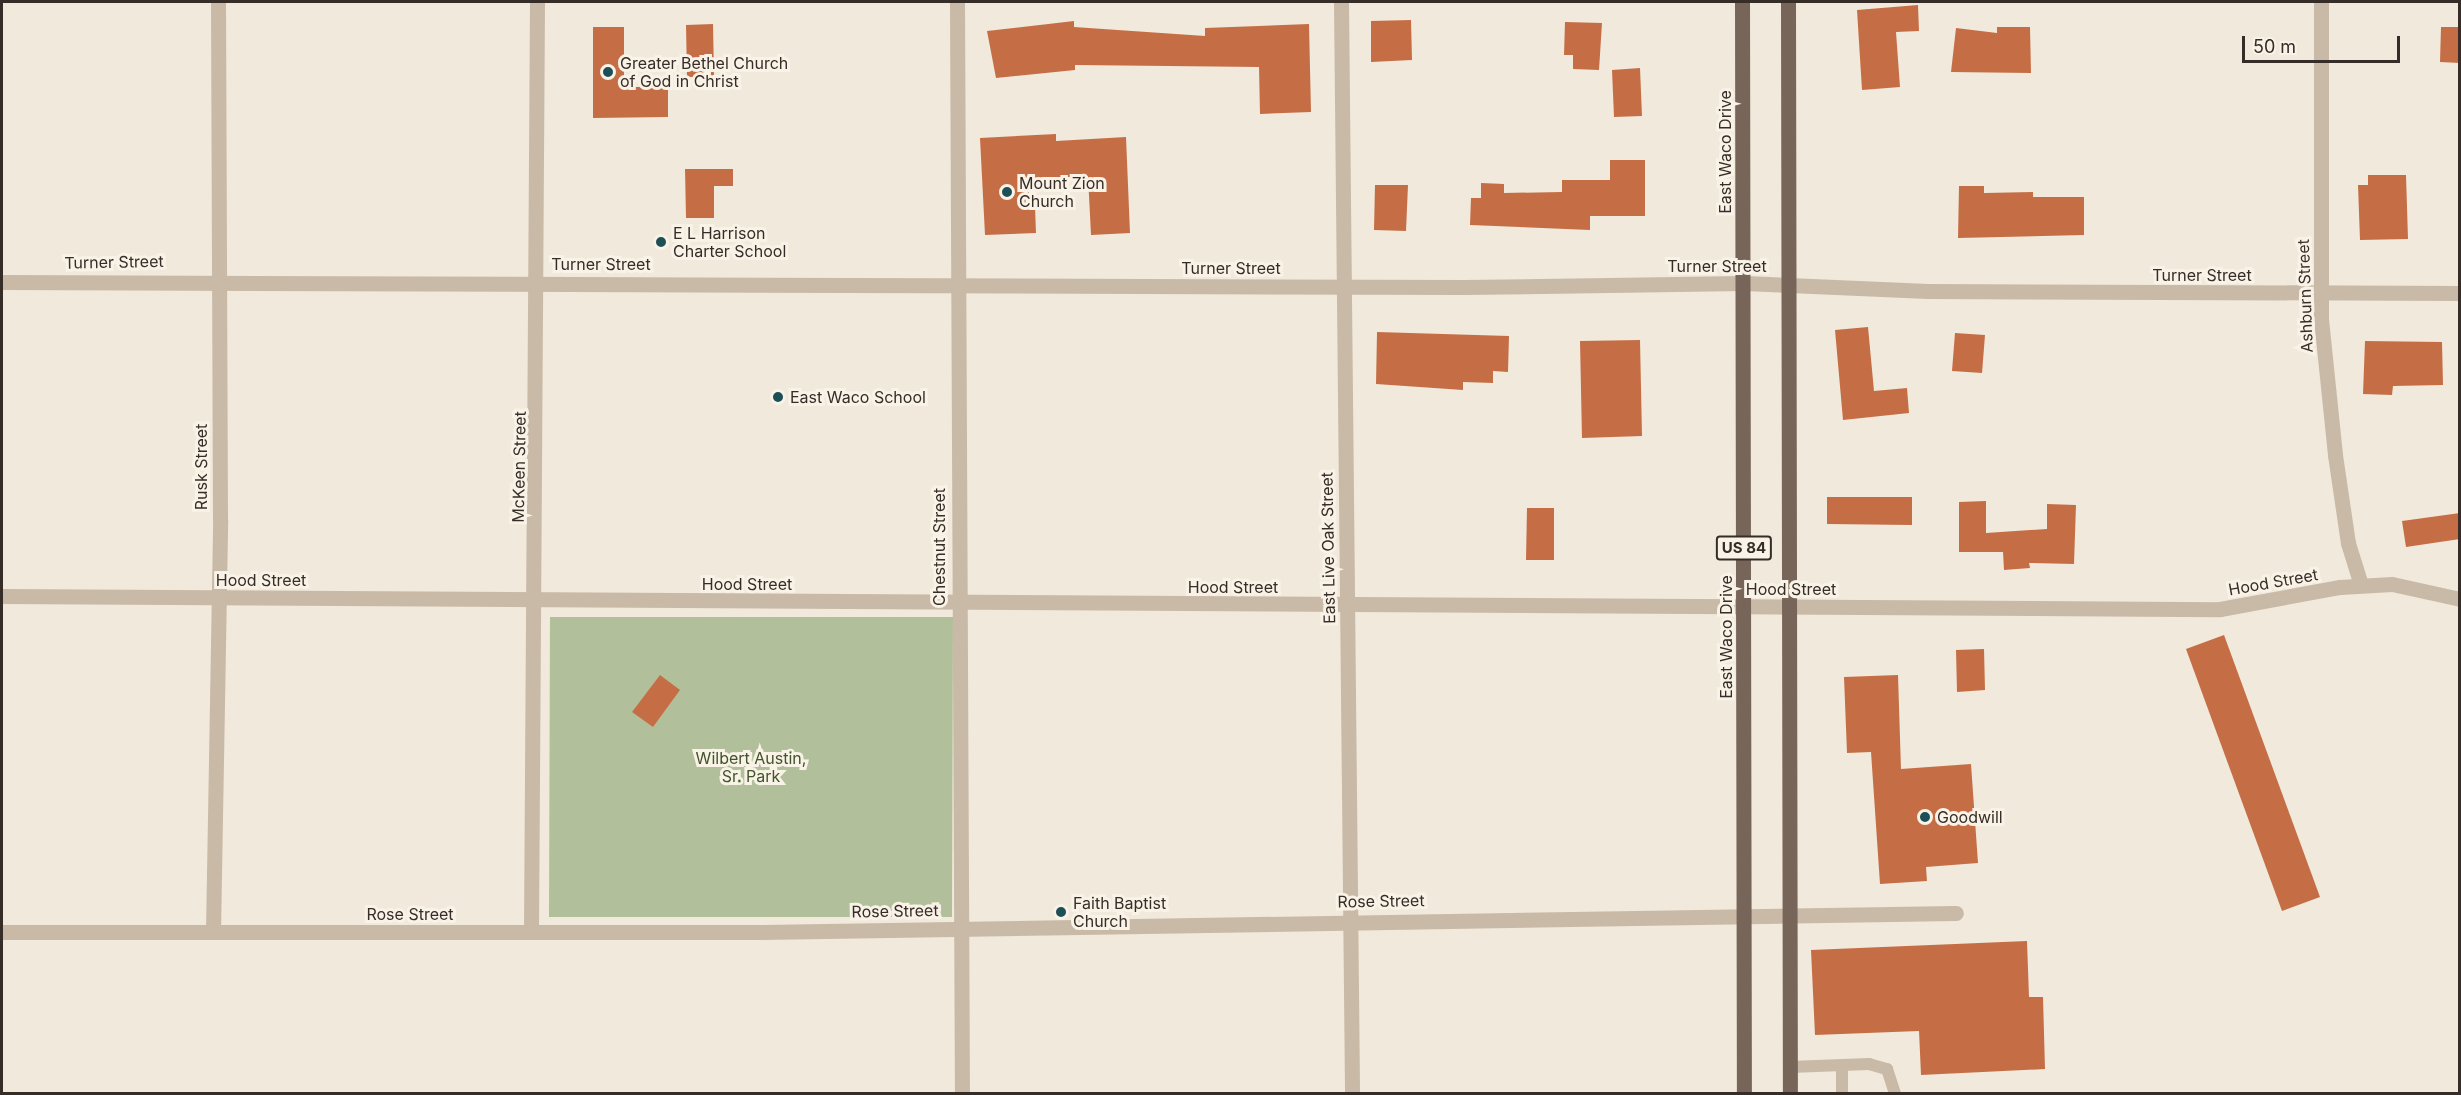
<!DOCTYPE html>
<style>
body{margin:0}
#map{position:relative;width:2461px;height:1095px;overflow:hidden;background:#f1e9db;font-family:Inter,sans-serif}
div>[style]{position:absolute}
.green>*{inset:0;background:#b1c09b}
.building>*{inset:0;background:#c56e46}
.service>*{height:12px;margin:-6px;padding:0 6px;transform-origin:6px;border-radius:6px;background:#c9b9a7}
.minor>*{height:15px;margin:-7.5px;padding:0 7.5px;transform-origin:7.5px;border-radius:7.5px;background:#c9b9a7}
.tertiary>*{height:15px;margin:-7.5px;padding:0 7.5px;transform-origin:7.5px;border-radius:7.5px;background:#c9b9a7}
.primary>*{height:15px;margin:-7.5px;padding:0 7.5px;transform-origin:7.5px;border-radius:7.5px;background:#786559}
.dots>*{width:16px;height:16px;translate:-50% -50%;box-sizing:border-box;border:3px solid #f9f2e7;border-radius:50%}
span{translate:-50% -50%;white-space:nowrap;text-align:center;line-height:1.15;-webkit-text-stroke:6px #f9f2e7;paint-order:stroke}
.shield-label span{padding:2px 4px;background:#f9f2e7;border:2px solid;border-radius:4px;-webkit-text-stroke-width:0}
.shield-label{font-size:15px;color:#362d28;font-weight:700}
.poi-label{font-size:16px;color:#362d28}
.left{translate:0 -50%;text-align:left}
.street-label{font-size:16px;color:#362d28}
.park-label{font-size:16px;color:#42542c}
.frame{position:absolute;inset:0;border:3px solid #362d28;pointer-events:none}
.scale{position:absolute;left:2242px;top:36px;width:158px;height:27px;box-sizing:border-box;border:3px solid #362d28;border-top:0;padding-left:8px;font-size:18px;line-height:21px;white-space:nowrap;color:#362d28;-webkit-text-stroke:4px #f9f2e7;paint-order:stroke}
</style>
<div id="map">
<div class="green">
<div style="clip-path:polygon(550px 617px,953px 617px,952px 917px,549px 917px)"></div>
</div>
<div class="building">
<div style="clip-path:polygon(1918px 5px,1919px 31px,1896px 32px,1900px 87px,1862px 90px,1857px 10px)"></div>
<div style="clip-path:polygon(1411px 20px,1412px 60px,1371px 62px,1371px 21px)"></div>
<div style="clip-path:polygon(1074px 21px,1074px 27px,1205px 36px,1205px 28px,1309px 24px,1311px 112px,1260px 114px,1259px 67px,1075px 65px,1075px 70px,996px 78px,987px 31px)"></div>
<div style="clip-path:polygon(1565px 22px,1602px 23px,1599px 70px,1573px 69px,1573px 55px,1564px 55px)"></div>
<div style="clip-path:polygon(713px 24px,714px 77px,687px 77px,686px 25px)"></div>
<div style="clip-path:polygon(593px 27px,624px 27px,624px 87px,668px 87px,668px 117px,593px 118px)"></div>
<div style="clip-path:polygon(1997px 27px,2030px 27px,2031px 73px,1951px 72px,1956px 28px,1997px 33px)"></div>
<div style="clip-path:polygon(2441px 27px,2460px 27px,2460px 63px,2440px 62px)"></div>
<div style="clip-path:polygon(1640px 68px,1642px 116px,1614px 117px,1612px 70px)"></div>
<div style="clip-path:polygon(1056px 134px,1056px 141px,1126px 137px,1130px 233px,1091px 235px,1088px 176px,1034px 179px,1036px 233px,985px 235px,980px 138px)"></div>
<div style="clip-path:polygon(1610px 160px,1645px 160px,1645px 216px,1590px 216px,1590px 230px,1470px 225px,1471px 198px,1481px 198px,1481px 183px,1504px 184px,1504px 193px,1562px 192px,1562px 180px,1610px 180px)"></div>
<div style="clip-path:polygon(685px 169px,733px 169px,733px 186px,714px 186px,714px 218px,686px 218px)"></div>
<div style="clip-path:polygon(2368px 175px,2406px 175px,2408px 239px,2360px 240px,2358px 185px,2368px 185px)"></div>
<div style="clip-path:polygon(1375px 185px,1408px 185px,1406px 231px,1374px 230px)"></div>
<div style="clip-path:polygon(1959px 186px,1984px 186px,1984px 193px,2033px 192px,2033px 197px,2084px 197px,2084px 235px,1958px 238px)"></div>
<div style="clip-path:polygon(1868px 327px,1874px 391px,1907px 388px,1909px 413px,1843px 420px,1835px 330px)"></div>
<div style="clip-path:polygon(1377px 332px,1509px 336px,1508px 372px,1493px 371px,1493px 383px,1463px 382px,1463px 390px,1376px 384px)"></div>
<div style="clip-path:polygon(1955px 333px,1985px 335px,1982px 373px,1952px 371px)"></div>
<div style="clip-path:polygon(1640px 340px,1642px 436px,1582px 438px,1580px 341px)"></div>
<div style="clip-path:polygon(2365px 341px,2442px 342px,2443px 385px,2393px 386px,2392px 395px,2363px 394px)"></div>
<div style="clip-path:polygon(1827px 497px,1912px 497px,1912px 525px,1827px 524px)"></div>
<div style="clip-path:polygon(1986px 501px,1986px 533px,2047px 529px,2047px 504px,2076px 505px,2074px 564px,2029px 563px,2030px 568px,2004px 570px,2003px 552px,1959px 552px,1959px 502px)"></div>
<div style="clip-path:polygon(1527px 508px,1554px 508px,1554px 560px,1526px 560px)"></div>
<div style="clip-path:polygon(2460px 513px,2460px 539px,2406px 547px,2402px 521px)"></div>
<div style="clip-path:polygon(2224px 635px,2320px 897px,2282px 911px,2186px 649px)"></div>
<div style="clip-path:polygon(1984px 649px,1985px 690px,1957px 692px,1956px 650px)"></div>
<div style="clip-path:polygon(660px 675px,680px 690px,653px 727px,632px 712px)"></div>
<div style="clip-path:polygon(1898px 675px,1901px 769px,1971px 764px,1978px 863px,1926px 867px,1927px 881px,1880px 884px,1871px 752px,1847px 753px,1844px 677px)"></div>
<div style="clip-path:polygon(2027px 941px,2029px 997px,2043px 997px,2045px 1069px,1921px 1075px,1919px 1031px,1815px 1035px,1811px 950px)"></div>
</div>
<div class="service">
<div style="left:1842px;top:1065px;width:29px;rotate:90deg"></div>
<div style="left:1790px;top:1067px;width:79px;rotate:-2.2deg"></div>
<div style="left:1869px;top:1064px;width:19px;rotate:16deg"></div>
<div style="left:1887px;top:1069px;width:26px;rotate:72deg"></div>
</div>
<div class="minor">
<div style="left:957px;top:2px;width:1092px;rotate:89.74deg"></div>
<div style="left:1341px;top:2px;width:1092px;rotate:89.42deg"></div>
<div style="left:2321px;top:2px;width:317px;rotate:90deg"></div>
<div style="left:2321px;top:319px;width:137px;rotate:84.1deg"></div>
<div style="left:2335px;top:455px;width:89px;rotate:81.6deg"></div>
<div style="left:2348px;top:543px;width:44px;rotate:72.8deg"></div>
<div style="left:2px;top:596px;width:2218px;rotate:0.34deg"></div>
<div style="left:2220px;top:609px;width:122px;rotate:-10.4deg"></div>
<div style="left:2340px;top:587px;width:52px;rotate:-3.3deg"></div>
<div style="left:2392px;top:584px;width:70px;rotate:12.4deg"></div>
<div style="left:2px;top:932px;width:758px"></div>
<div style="left:760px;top:932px;width:1196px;rotate:-0.91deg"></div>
<div style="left:213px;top:932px;width:412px;rotate:-89deg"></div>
<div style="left:220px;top:520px;width:518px;rotate:-90.22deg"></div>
<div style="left:531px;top:932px;width:930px;rotate:-89.63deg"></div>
</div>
<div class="tertiary">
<div style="left:2px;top:282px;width:1462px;rotate:0.2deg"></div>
<div style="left:1464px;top:287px;width:280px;rotate:-0.8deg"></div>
<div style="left:1744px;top:283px;width:184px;rotate:2.5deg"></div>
<div style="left:1928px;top:291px;width:532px;rotate:0.22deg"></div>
</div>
<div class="primary">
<div style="left:1742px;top:2px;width:1092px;rotate:89.9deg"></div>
<div style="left:1788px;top:2px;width:1092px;rotate:89.9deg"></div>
</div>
<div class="dots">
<div style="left:608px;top:72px;background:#1d4f57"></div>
<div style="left:1007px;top:192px;background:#1d4f57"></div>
<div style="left:661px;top:242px;background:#1d4f57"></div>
<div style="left:778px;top:397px;background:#1d4f57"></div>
<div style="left:1925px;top:817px;background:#1d4f57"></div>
<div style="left:1061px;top:912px;background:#1d4f57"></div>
</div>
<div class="shield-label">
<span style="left:1744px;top:548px">US 84</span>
</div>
<div class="poi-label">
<span class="left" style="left:620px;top:72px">Greater Bethel Church<br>of God in Christ</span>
<span class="left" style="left:1019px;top:192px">Mount Zion<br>Church</span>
<span class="left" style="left:673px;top:242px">E L Harrison<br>Charter School</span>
<span class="left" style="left:790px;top:397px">East Waco School</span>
<span class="left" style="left:1937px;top:817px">Goodwill</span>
<span class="left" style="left:1073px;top:912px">Faith Baptist<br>Church</span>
</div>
<div class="street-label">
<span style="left:1725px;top:152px;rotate:-90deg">East Waco Drive</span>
<span style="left:114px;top:262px;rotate:-1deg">Turner Street</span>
<span style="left:601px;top:264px">Turner Street</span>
<span style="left:1717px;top:266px">Turner Street</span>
<span style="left:1231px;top:268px">Turner Street</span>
<span style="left:2202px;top:275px">Turner Street</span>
<span style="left:2305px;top:296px;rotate:-92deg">Ashburn Street</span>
<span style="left:201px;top:467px;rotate:-90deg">Rusk Street</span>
<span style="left:519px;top:467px;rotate:-89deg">McKeen Street</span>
<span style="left:939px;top:547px;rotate:-90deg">Chestnut Street</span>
<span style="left:1328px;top:548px;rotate:-91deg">East Live Oak Street</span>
<span style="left:261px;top:580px">Hood Street</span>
<span style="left:2273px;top:582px;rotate:-10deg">Hood Street</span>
<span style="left:747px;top:584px">Hood Street</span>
<span style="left:1233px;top:587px">Hood Street</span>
<span style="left:1791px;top:589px">Hood Street</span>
<span style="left:1726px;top:637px;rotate:-90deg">East Waco Drive</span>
<span style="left:1381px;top:901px;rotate:-1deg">Rose Street</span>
<span style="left:895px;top:911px;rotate:-1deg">Rose Street</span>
<span style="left:410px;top:914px">Rose Street</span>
</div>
<div class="park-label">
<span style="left:751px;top:767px">Wilbert Austin,<br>Sr. Park</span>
</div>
<div class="frame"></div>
<div class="scale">50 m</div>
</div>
